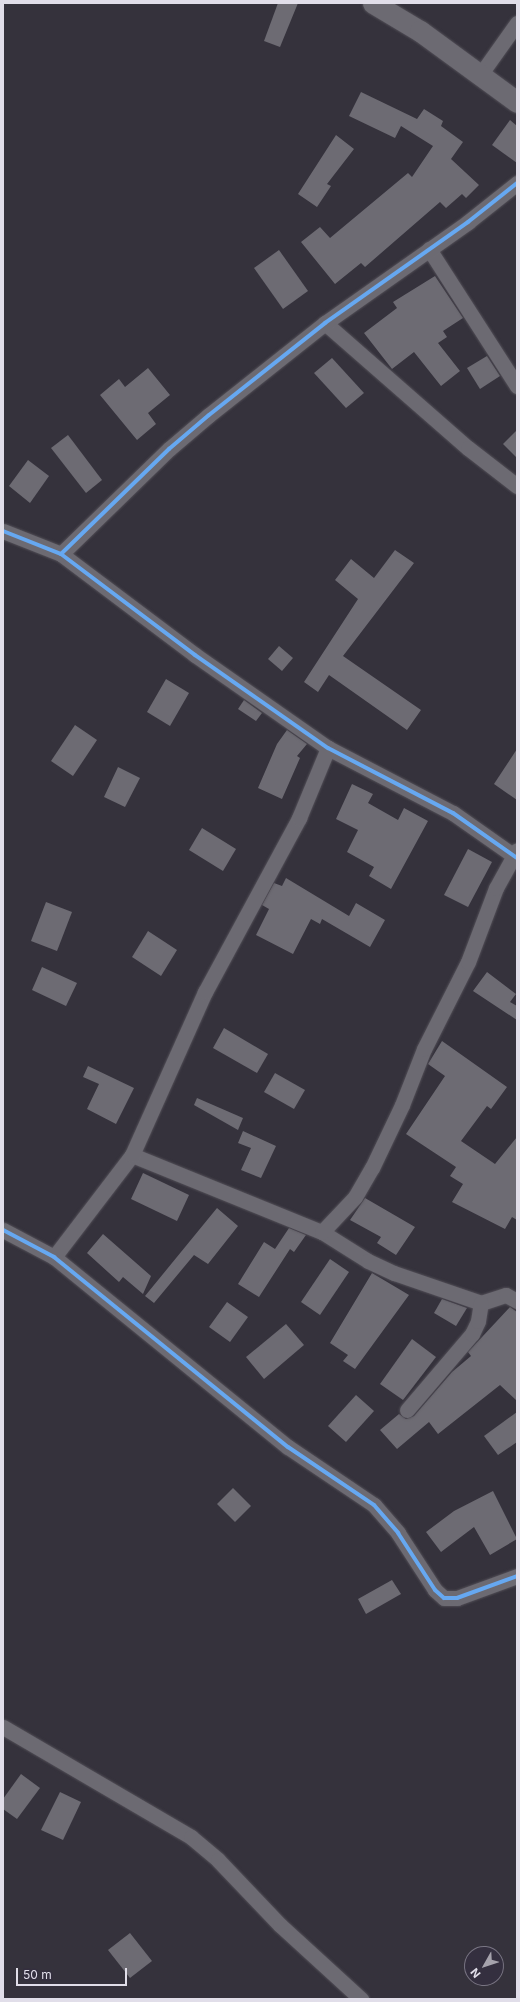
<!DOCTYPE html>
<style>
body{margin:0}
#map{position:relative;width:520px;height:2002px;overflow:hidden;background:#35323c;font-family:Inter,sans-serif}
div>[style]{position:absolute}
.building>*{inset:0;background:#6d6b73}
.roads{filter:drop-shadow(0 0 1px #514e56) drop-shadow(0 0 1px #514e56)}
.minor>*{height:15px;margin:-7.5px;padding:0 7.5px;transform-origin:7.5px;border-radius:7.5px;background:#6c6a72}
.secondary>*{height:21px;margin:-10.5px;padding:0 10.5px;transform-origin:10.5px;border-radius:10.5px;background:#6c6a72}
.cycleway>*{height:4px;margin:-2px;padding:0 2px;transform-origin:2px;border-radius:2px;background:#66a8f1}
span{translate:-50% -50%;white-space:nowrap;text-align:center;line-height:1.15;-webkit-text-stroke:4px #342f3f;paint-order:stroke}
.frame{position:absolute;inset:0;border:4px solid #e1dee9;pointer-events:none}
.north{position:absolute;left:464px;top:1946px;width:40px;height:40px;box-sizing:border-box;background:#342f3f;border:1px solid #797583;border-radius:50%;rotate:231deg;font-size:11px;font-weight:700;line-height:16px;text-align:center;color:#e1dee9}
.north::after{content:'';display:block;margin:auto;width:14px;height:18px;background:#a5a2ac;clip-path:polygon(50% 0,100% 100%,50% 72%,0 100%)}
.scale{position:absolute;left:16px;top:1968px;width:111px;height:18px;box-sizing:border-box;border:2px solid #e1dee9;border-top:0;padding-left:5px;font-size:12px;line-height:14px;white-space:nowrap;color:#e1dee9;-webkit-text-stroke:3px #342f3f;paint-order:stroke}
</style>
<div id="map">
<div class="building">
<div style="clip-path:polygon(278px 3px,298px 3px,280px 47px,264px 41px)"></div>
<div style="clip-path:polygon(361px 92px,417px 119px,424px 109px,443px 121px,441px 126px,463px 142px,451px 159px,479px 185px,466px 198px,462px 194px,446px 208px,440px 202px,365px 267px,361px 263px,335px 284px,301px 242px,320px 227px,330px 238px,408px 173px,412px 177px,433px 146px,401px 126px,395px 138px,349px 116px)"></div>
<div style="clip-path:polygon(510px 120px,517px 126px,517px 163px,492px 145px)"></div>
<div style="clip-path:polygon(336px 135px,354px 149px,327px 184px,331px 186px,317px 207px,298px 194px)"></div>
<div style="clip-path:polygon(279px 250px,308px 291px,283px 309px,254px 268px)"></div>
<div style="clip-path:polygon(435px 276px,463px 318px,443px 331px,447px 337px,438px 343px,460px 371px,441px 386px,414px 352px,392px 369px,364px 333px,397px 308px,393px 302px)"></div>
<div style="clip-path:polygon(487px 356px,500px 376px,480px 389px,467px 368px)"></div>
<div style="clip-path:polygon(332px 358px,364px 393px,346px 408px,314px 373px)"></div>
<div style="clip-path:polygon(148px 368px,170px 395px,148px 413px,156px 424px,137px 440px,100px 395px,119px 379px,125px 387px)"></div>
<div style="clip-path:polygon(517px 430px,517px 458px,503px 444px)"></div>
<div style="clip-path:polygon(68px 435px,102px 480px,86px 493px,51px 448px)"></div>
<div style="clip-path:polygon(28px 460px,49px 476px,30px 503px,9px 486px)"></div>
<div style="clip-path:polygon(395px 550px,414px 563px,343px 656px,421px 710px,407px 730px,329px 675px,318px 692px,304px 682px,358px 599px,335px 580px,351px 559px,374px 578px)"></div>
<div style="clip-path:polygon(279px 646px,293px 658px,282px 671px,268px 659px)"></div>
<div style="clip-path:polygon(166px 679px,189px 693px,170px 726px,147px 712px)"></div>
<div style="clip-path:polygon(244px 700px,262px 713px,256px 721px,238px 709px)"></div>
<div style="clip-path:polygon(75px 725px,97px 740px,73px 776px,51px 761px)"></div>
<div style="clip-path:polygon(287px 730px,307px 744px,297px 756px,300px 758px,282px 799px,258px 788px,277px 744px)"></div>
<div style="clip-path:polygon(517px 749px,517px 800px,494px 784px)"></div>
<div style="clip-path:polygon(118px 767px,140px 778px,125px 807px,104px 797px)"></div>
<div style="clip-path:polygon(352px 784px,373px 794px,368px 803px,398px 820px,404px 808px,428px 821px,391px 889px,369px 876px,374px 867px,347px 852px,358px 830px,336px 819px)"></div>
<div style="clip-path:polygon(202px 828px,236px 849px,223px 871px,189px 850px)"></div>
<div style="clip-path:polygon(468px 849px,492px 862px,468px 907px,444px 895px)"></div>
<div style="clip-path:polygon(286px 878px,349px 916px,356px 903px,385px 920px,370px 947px,322px 919px,320px 924px,311px 919px,293px 954px,256px 935px,269px 909px,262px 905px,274px 883px,282px 886px)"></div>
<div style="clip-path:polygon(46px 902px,72px 912px,57px 951px,31px 941px)"></div>
<div style="clip-path:polygon(148px 931px,177px 950px,161px 976px,132px 957px)"></div>
<div style="clip-path:polygon(42px 967px,77px 983px,66px 1006px,32px 990px)"></div>
<div style="clip-path:polygon(487px 972px,516px 994px,510px 1002px,517px 1006px,517px 1020px,473px 991px)"></div>
<div style="clip-path:polygon(224px 1028px,268px 1054px,257px 1073px,213px 1048px)"></div>
<div style="clip-path:polygon(442px 1041px,507px 1087px,491px 1109px,487px 1106px,461px 1141px,495px 1164px,517px 1137px,517px 1220px,512px 1217px,505px 1229px,452px 1202px,463px 1184px,450px 1176px,456px 1167px,406px 1134px,445px 1076px,428px 1064px)"></div>
<div style="clip-path:polygon(88px 1066px,134px 1088px,116px 1124px,87px 1109px,99px 1084px,83px 1077px)"></div>
<div style="clip-path:polygon(275px 1073px,305px 1090px,294px 1109px,264px 1092px)"></div>
<div style="clip-path:polygon(197px 1098px,243px 1118px,238px 1130px,194px 1105px)"></div>
<div style="clip-path:polygon(243px 1131px,276px 1146px,261px 1178px,241px 1170px,251px 1148px,238px 1143px)"></div>
<div style="clip-path:polygon(143px 1173px,189px 1195px,177px 1221px,131px 1199px)"></div>
<div style="clip-path:polygon(365px 1198px,415px 1227px,396px 1255px,377px 1243px,381px 1237px,350px 1220px)"></div>
<div style="clip-path:polygon(217px 1208px,238px 1226px,208px 1264px,194px 1255px,154px 1303px,145px 1296px)"></div>
<div style="clip-path:polygon(289px 1228px,306px 1235px,294px 1252px,290px 1249px,259px 1297px,238px 1284px,264px 1242px,275px 1249px)"></div>
<div style="clip-path:polygon(103px 1234px,151px 1276px,143px 1294px,123px 1277px,119px 1282px,87px 1253px)"></div>
<div style="clip-path:polygon(330px 1259px,349px 1272px,320px 1315px,301px 1302px)"></div>
<div style="clip-path:polygon(372px 1273px,409px 1295px,355px 1369px,343px 1361px,348px 1355px,330px 1343px)"></div>
<div style="clip-path:polygon(442px 1299px,467px 1308px,456px 1326px,434px 1313px)"></div>
<div style="clip-path:polygon(227px 1302px,248px 1317px,230px 1342px,209px 1327px)"></div>
<div style="clip-path:polygon(510px 1307px,517px 1312px,517px 1401px,500px 1385px,438px 1434px,429px 1422px,397px 1449px,380px 1430px,399px 1414px,406px 1419px,414px 1416px,452px 1372px,471px 1356px,468px 1352px)"></div>
<div style="clip-path:polygon(286px 1324px,304px 1345px,264px 1379px,246px 1357px)"></div>
<div style="clip-path:polygon(412px 1339px,436px 1357px,403px 1400px,380px 1384px)"></div>
<div style="clip-path:polygon(356px 1395px,374px 1411px,346px 1442px,328px 1426px)"></div>
<div style="clip-path:polygon(517px 1412px,517px 1442px,498px 1455px,484px 1436px)"></div>
<div style="clip-path:polygon(233px 1488px,251px 1506px,235px 1522px,217px 1504px)"></div>
<div style="clip-path:polygon(493px 1491px,517px 1539px,490px 1555px,474px 1527px,441px 1552px,426px 1532px,454px 1511px)"></div>
<div style="clip-path:polygon(392px 1580px,401px 1594px,366px 1614px,358px 1599px)"></div>
<div style="clip-path:polygon(21px 1774px,40px 1788px,17px 1819px,3px 1809px,3px 1799px)"></div>
<div style="clip-path:polygon(60px 1792px,81px 1802px,63px 1840px,41px 1830px)"></div>
<div style="clip-path:polygon(130px 1933px,152px 1961px,130px 1978px,108px 1950px)"></div>
</div>
<div class="roads">
<div class="minor">
<div style="left:480px;top:75px;width:64px;rotate:-54.6deg"></div>
<div style="left:429px;top:249px;width:163px;rotate:57.3deg"></div>
<div style="left:325px;top:323px;width:190px;rotate:41.2deg"></div>
<div style="left:468px;top:448px;width:62px;rotate:37.8deg"></div>
<div style="left:3px;top:531px;width:62px;rotate:21.6deg"></div>
<div style="left:61px;top:554px;width:168px;rotate:37deg"></div>
<div style="left:195px;top:655px;width:162px;rotate:35deg"></div>
<div style="left:328px;top:748px;width:141px;rotate:27.5deg"></div>
<div style="left:453px;top:813px;width:78px;rotate:35.1deg"></div>
<div style="left:61px;top:554px;width:151px;rotate:-44.2deg"></div>
<div style="left:169px;top:449px;width:52px;rotate:-40.4deg"></div>
<div style="left:209px;top:415px;width:148px;rotate:-38.4deg"></div>
<div style="left:325px;top:323px;width:175px;rotate:-35.2deg"></div>
<div style="left:468px;top:222px;width:63px;rotate:-38.5deg"></div>
<div style="left:132px;top:1155px;width:205px;rotate:22.1deg"></div>
<div style="left:322px;top:1232px;width:54px;rotate:32.2deg"></div>
<div style="left:368px;top:1261px;width:29px;rotate:25deg"></div>
<div style="left:394px;top:1273px;width:92px;rotate:19deg"></div>
<div style="left:481px;top:1303px;width:26px;rotate:-18deg"></div>
<div style="left:506px;top:1295px;width:13px;rotate:29deg"></div>
<div style="left:3px;top:1230px;width:58px;rotate:27.9deg"></div>
<div style="left:54px;top:1257px;width:301px;rotate:39.1deg"></div>
<div style="left:288px;top:1447px;width:104px;rotate:34deg"></div>
<div style="left:374px;top:1505px;width:37px;rotate:49deg"></div>
<div style="left:398px;top:1533px;width:68px;rotate:57deg"></div>
<div style="left:435px;top:1590px;width:12px;rotate:42deg"></div>
<div style="left:444px;top:1598px;width:13px"></div>
<div style="left:457px;top:1598px;width:64px;rotate:-20.1deg"></div>
<div style="left:322px;top:1232px;width:48px;rotate:-46.7deg"></div>
<div style="left:355px;top:1197px;width:34px;rotate:-60deg"></div>
<div style="left:372px;top:1168px;width:70px;rotate:-64.5deg"></div>
<div style="left:402px;top:1105px;width:60px;rotate:-68.6deg"></div>
<div style="left:424px;top:1049px;width:97px;rotate:-63.2deg"></div>
<div style="left:468px;top:962px;width:79px;rotate:-69.3deg"></div>
<div style="left:496px;top:888px;width:43px;rotate:-61.1deg"></div>
<div style="left:54px;top:1257px;width:128px;rotate:-52.6deg"></div>
<div style="left:132px;top:1155px;width:179px;rotate:-65.9deg"></div>
<div style="left:205px;top:992px;width:198px;rotate:-61.6deg"></div>
<div style="left:299px;top:818px;width:76px;rotate:-67.5deg"></div>
<div style="left:407px;top:1410px;width:100px;rotate:-49.5deg"></div>
<div style="left:472px;top:1334px;width:14px;rotate:-65deg"></div>
<div style="left:478px;top:1321px;width:18px;rotate:-81deg"></div>
<div style="left:3px;top:1727px;width:218px;rotate:30.3deg"></div>
<div style="left:191px;top:1837px;width:35px;rotate:40deg"></div>
<div style="left:218px;top:1860px;width:90px;rotate:46.4deg"></div>
<div style="left:280px;top:1925px;width:110px;rotate:42.4deg"></div>
</div>
<div class="secondary">
<div style="left:373px;top:3px;width:55px;rotate:30.8deg"></div>
<div style="left:420px;top:31px;width:120px;rotate:36.2deg"></div>
</div>
</div>
<div class="cycleway">
<div style="left:3px;top:531px;width:62px;rotate:21.6deg"></div>
<div style="left:61px;top:554px;width:168px;rotate:37deg"></div>
<div style="left:195px;top:655px;width:162px;rotate:35deg"></div>
<div style="left:328px;top:748px;width:141px;rotate:27.5deg"></div>
<div style="left:453px;top:813px;width:78px;rotate:35.1deg"></div>
<div style="left:61px;top:554px;width:151px;rotate:-44.2deg"></div>
<div style="left:169px;top:449px;width:52px;rotate:-40.4deg"></div>
<div style="left:209px;top:415px;width:148px;rotate:-38.4deg"></div>
<div style="left:325px;top:323px;width:175px;rotate:-35.2deg"></div>
<div style="left:468px;top:222px;width:63px;rotate:-38.5deg"></div>
<div style="left:3px;top:1230px;width:58px;rotate:27.9deg"></div>
<div style="left:54px;top:1257px;width:301px;rotate:39.1deg"></div>
<div style="left:288px;top:1447px;width:104px;rotate:34deg"></div>
<div style="left:374px;top:1505px;width:37px;rotate:49deg"></div>
<div style="left:398px;top:1533px;width:68px;rotate:57deg"></div>
<div style="left:435px;top:1590px;width:12px;rotate:42deg"></div>
<div style="left:444px;top:1598px;width:13px"></div>
<div style="left:457px;top:1598px;width:64px;rotate:-20.1deg"></div>
</div>
<div class="frame"></div>
<div class="north">N</div>
<div class="scale">50 m</div>
</div>
